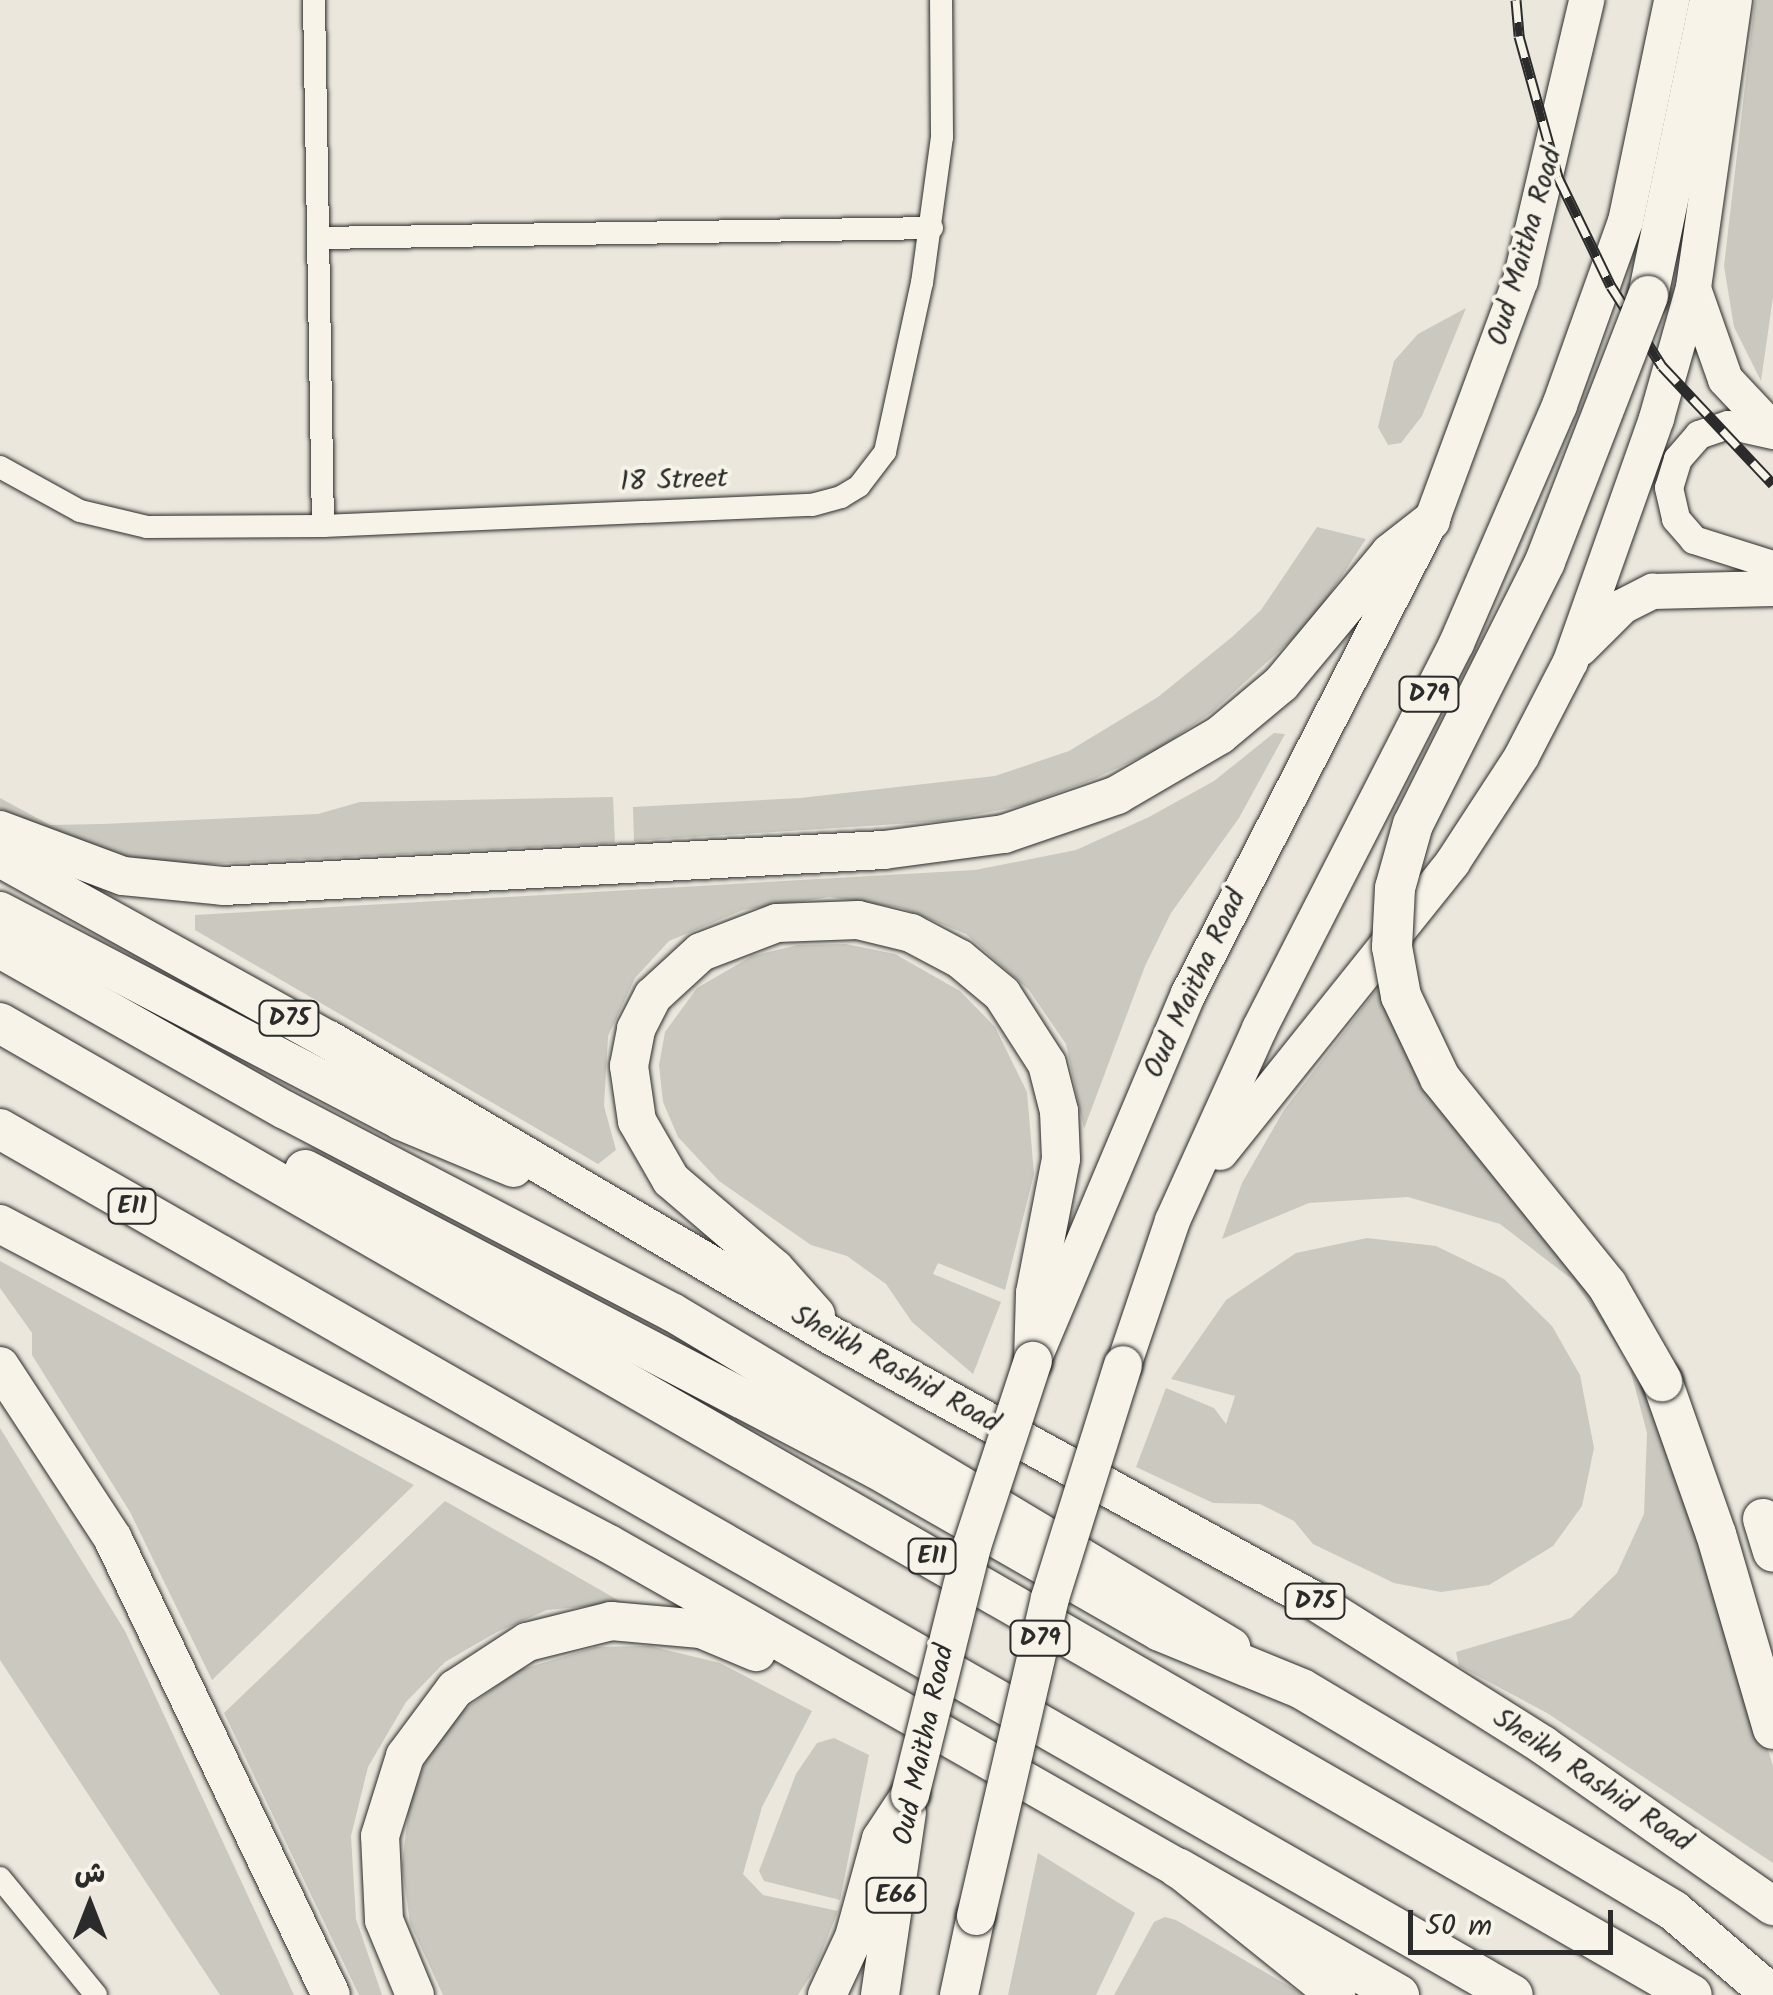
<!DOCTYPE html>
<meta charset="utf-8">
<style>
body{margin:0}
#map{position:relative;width:1773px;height:1995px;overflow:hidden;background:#ebe7dd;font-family:Kalam,"Playpen Sans Arabic",sans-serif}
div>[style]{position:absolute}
.green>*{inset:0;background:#cbc8bf}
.roads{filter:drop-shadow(0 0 2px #2b2b2b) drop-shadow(0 0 2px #2b2b2b)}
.minor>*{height:22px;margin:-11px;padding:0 11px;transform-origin:11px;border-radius:11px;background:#f7f3e8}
.tertiary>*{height:28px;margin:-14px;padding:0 14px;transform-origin:14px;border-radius:14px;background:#f7f3e8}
.primary>*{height:35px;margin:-17.5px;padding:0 17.5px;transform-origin:17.5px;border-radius:17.5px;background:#f7f3e8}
.trunk>*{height:38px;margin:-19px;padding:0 19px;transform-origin:19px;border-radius:19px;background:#f7f3e8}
.motorway>*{height:40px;margin:-20px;padding:0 20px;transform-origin:20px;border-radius:20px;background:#f7f3e8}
.rail>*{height:11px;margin-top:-5.5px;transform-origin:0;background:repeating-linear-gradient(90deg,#f7f3e8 0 22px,#2b2b2b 0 44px);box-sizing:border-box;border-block:2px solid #2b2b2b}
.bridges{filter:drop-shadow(0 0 2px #2b2b2b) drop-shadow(0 0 2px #2b2b2b)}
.trunk-bridge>*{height:38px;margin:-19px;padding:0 19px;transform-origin:19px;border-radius:19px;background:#f7f3e8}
.motorway-bridge>*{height:40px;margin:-20px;padding:0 20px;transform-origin:20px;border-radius:20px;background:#f7f3e8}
span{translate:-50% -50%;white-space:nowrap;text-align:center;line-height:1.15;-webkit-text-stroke:8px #f7f3e8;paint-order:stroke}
.shield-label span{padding:2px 8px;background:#f7f3e8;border:2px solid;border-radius:8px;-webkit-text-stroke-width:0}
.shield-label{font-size:25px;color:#2b2b2b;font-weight:700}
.street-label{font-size:28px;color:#2b2b2b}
.north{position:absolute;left:40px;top:1855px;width:100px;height:100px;-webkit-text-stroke:8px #f7f3e8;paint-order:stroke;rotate:0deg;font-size:28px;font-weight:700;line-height:40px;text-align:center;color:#2b2b2b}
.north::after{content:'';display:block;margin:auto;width:35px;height:45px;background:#2b2b2b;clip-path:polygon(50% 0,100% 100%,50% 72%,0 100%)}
.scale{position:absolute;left:1408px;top:1910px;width:205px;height:45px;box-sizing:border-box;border:5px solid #2b2b2b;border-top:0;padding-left:12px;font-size:30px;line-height:35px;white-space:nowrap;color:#2b2b2b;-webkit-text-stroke:8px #f7f3e8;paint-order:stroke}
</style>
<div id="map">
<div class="green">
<div style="clip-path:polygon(1755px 0,1773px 0,1773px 297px,1761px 381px,1734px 327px,1724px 266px)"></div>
<div style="clip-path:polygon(1466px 308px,1422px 416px,1401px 443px,1388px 445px,1378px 427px,1394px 361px,1418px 334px)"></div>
<div style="clip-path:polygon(1317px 527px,1366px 539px,1312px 621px,1212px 712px,1158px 749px,1094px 779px,1025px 805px,944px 821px,634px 841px,633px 807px,800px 798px,995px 776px,1069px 751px,1158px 697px,1232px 637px,1261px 610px)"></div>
<div style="clip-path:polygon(1274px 733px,1285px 734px,1239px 818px,1171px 913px,1145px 966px,1084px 1129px,1066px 1044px,1029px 990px,966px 934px,902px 908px,829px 897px,743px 910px,669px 941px,635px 978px,608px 1036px,604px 1106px,616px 1150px,598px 1164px,195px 930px,195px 915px,975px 870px,1076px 850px,1149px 817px,1214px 781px)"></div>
<div style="clip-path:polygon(613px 797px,615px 843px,193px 865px,121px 856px,0 809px,0 798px,50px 825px,103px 824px,318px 814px,360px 802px)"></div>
<div style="clip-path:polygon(846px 944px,895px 954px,960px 991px,995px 1027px,1027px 1092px,1034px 1174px,1005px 1290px,938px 1263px,933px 1274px,1001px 1302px,973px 1374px,912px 1322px,886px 1284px,847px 1256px,811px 1245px,719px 1181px,678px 1137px,663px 1102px,659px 1065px,665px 1032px,697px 988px,752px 956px,798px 945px)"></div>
<div style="clip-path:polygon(1381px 984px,1415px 1073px,1581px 1267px,1654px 1379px,1773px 1766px,1773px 1863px,1547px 1713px,1459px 1666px,1456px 1652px,1571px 1618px,1617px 1573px,1644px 1514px,1647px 1433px,1628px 1361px,1574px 1281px,1500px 1224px,1408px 1197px,1309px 1203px,1222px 1239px,1242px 1183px,1284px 1110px)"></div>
<div style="clip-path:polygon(1367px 1238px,1436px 1246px,1504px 1279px,1552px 1326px,1580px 1375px,1594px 1448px,1582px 1506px,1553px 1546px,1489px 1585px,1441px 1592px,1394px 1583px,1313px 1544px,1294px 1521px,1260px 1504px,1213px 1503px,1136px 1467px,1166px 1388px,1214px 1408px,1226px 1424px,1235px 1396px,1171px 1379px,1226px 1300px,1296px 1253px)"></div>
<div style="clip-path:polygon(0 1261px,414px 1485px,212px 1680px,130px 1512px,32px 1355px,32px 1333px,0 1288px)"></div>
<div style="clip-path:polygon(0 1428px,125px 1631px,294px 1995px,220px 1995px,0 1660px)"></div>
<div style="clip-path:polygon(445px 1501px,623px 1603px,547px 1610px,497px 1632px,445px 1662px,406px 1702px,368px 1767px,351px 1836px,356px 1919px,382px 1995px,359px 1995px,224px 1713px)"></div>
<div style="clip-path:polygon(650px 1646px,720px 1663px,812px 1711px,762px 1807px,743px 1874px,763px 1895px,838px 1911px,815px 1969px,798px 1995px,443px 1995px,410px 1923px,402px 1866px,409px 1805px,428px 1755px,453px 1718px,519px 1670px,596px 1647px)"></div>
<div style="clip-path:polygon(834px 1738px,869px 1755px,840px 1900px,764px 1881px,759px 1871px,796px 1774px,817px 1743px)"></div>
<div style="clip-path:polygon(1038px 1853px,1135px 1913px,1096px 1995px,1008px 1995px)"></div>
<div style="clip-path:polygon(1165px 1917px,1176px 1920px,1304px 1995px,1114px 1995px,1154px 1922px)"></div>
</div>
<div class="roads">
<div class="minor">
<div style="left:314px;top:0;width:526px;rotate:89.02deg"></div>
<div style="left:319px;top:238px;width:613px;rotate:-0.93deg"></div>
<div style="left:0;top:467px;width:91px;rotate:28.8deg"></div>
<div style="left:80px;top:511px;width:69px;rotate:13.4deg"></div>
<div style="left:147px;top:527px;width:176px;rotate:-0.3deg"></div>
<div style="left:323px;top:526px;width:489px;rotate:-2.5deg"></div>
<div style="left:812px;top:505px;width:30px;rotate:-15deg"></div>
<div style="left:841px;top:497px;width:21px;rotate:-31deg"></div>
<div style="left:859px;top:486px;width:43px;rotate:-52.6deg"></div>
<div style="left:885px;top:452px;width:173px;rotate:-77.7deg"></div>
<div style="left:922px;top:283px;width:147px;rotate:-82.2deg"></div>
<div style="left:942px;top:137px;width:137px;rotate:-90.4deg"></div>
<div style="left:0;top:1878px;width:151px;rotate:50.6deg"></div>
</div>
<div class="tertiary">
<div style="left:1773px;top:435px;width:46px;rotate:-167.5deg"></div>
<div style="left:1728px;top:425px;width:31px;rotate:161deg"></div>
<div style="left:1699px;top:435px;width:32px;rotate:131deg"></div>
<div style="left:1678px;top:459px;width:30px;rotate:107deg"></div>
<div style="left:1669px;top:488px;width:32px;rotate:77deg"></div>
<div style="left:1676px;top:519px;width:28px;rotate:49deg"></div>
<div style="left:1694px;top:540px;width:83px;rotate:17.6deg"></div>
</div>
<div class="primary">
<div style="left:1694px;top:291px;width:93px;rotate:70.6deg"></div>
<div style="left:1725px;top:379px;width:70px;rotate:46.7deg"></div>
<div style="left:1580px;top:648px;width:59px;rotate:-45deg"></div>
<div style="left:1622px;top:606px;width:34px;rotate:-27deg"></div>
<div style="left:1652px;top:591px;width:121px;rotate:-1.4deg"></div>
<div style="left:1220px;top:1152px;width:371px;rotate:-51.3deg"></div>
<div style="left:1452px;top:862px;width:126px;rotate:-56.9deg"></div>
<div style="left:1521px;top:756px;width:107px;rotate:-62.7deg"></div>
<div style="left:1570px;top:661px;width:258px;rotate:-70.5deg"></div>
<div style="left:1656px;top:418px;width:136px;rotate:-74.2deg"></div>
<div style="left:1693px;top:287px;width:290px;rotate:-81.9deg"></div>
<div style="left:1035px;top:1355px;width:393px;rotate:-67.1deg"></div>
<div style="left:1188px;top:993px;width:537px;rotate:-62.86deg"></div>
<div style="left:1433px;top:515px;width:251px;rotate:-69.7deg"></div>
<div style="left:1520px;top:280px;width:288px;rotate:-76.7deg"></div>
<div style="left:1123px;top:1365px;width:153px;rotate:-71.3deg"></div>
<div style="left:1172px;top:1220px;width:211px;rotate:-65.6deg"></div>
<div style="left:1259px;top:1028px;width:432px;rotate:-62.9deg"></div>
<div style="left:1456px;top:643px;width:259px;rotate:-66.6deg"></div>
<div style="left:1559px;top:405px;width:195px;rotate:-70.3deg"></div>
<div style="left:1625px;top:221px;width:226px;rotate:-78.2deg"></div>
</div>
<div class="trunk">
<div style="left:0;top:830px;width:131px;rotate:20.5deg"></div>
<div style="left:123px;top:876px;width:100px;rotate:5.7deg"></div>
<div style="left:223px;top:886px;width:662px;rotate:-3.12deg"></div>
<div style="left:884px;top:850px;width:121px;rotate:-7.6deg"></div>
<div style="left:1004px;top:834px;width:120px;rotate:-19deg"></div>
<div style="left:1117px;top:795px;width:119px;rotate:-30.2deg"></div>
<div style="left:1220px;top:735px;width:80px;rotate:-39.9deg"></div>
<div style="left:1281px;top:684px;width:170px;rotate:-50.2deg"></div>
<div style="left:1390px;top:553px;width:52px;rotate:-38deg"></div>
<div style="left:0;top:858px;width:376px;rotate:29deg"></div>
<div style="left:329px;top:1040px;width:584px;rotate:30.48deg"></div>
<div style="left:832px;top:1336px;width:549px;rotate:28.76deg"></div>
<div style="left:1313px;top:1600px;width:272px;rotate:32.2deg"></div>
<div style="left:1543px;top:1745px;width:281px;rotate:35deg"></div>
<div style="left:0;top:911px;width:453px;rotate:27.6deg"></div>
<div style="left:401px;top:1121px;width:122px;rotate:22.6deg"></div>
<div style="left:0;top:949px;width:327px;rotate:29.5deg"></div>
<div style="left:285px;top:1110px;width:437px;rotate:27.6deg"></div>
<div style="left:672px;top:1312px;width:652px;rotate:30.93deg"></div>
<div style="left:0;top:1224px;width:688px;rotate:27.72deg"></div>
<div style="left:609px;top:1544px;width:655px;rotate:29.66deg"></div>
<div style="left:1178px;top:1868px;width:203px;rotate:38.8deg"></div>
<div style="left:816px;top:1315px;width:62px;rotate:-131.7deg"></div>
<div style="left:775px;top:1269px;width:137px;rotate:-139.4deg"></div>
<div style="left:671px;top:1180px;width:68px;rotate:-120deg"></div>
<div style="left:637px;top:1121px;width:56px;rotate:-98.3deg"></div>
<div style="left:629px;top:1066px;width:38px;rotate:-79deg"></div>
<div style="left:636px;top:1029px;width:37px;rotate:-63deg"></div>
<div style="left:653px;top:996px;width:65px;rotate:-42.5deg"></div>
<div style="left:701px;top:952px;width:81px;rotate:-20.9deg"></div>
<div style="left:777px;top:923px;width:81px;rotate:-2.1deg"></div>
<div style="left:858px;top:920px;width:55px;rotate:13.8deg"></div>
<div style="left:911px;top:933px;width:55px;rotate:28deg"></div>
<div style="left:960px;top:959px;width:55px;rotate:39.8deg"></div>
<div style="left:1002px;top:994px;width:83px;rotate:57.3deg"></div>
<div style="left:1047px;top:1064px;width:49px;rotate:75.7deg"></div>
<div style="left:1059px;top:1111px;width:48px;rotate:87.6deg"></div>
<div style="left:1061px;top:1159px;width:136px;rotate:101deg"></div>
<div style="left:1035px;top:1293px;width:68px;rotate:91.7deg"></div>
<div style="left:0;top:1366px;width:207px;rotate:56.8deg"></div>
<div style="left:113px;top:1539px;width:505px;rotate:64.45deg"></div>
<div style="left:415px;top:1995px;width:81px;rotate:-112.5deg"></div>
<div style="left:384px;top:1920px;width:84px;rotate:-92.7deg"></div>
<div style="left:380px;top:1836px;width:84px;rotate:-72.6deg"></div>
<div style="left:405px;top:1756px;width:84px;rotate:-53.3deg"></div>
<div style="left:455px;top:1689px;width:86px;rotate:-33.1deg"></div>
<div style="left:527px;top:1642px;width:87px;rotate:-14deg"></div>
<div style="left:611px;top:1621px;width:90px;rotate:5.1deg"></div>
<div style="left:701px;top:1629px;width:60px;rotate:22.7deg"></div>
<div style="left:827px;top:1995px;width:64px;rotate:-65deg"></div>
<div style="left:854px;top:1937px;width:102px;rotate:-74.6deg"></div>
<div style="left:881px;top:1839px;width:53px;rotate:-56.6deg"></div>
<div style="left:880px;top:1995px;width:184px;rotate:-81.6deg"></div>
<div style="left:959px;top:1995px;width:81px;rotate:-77.9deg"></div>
</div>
<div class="motorway">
<div style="left:1648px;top:296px;width:302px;rotate:-78.2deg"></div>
<div style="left:0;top:1023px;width:1951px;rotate:29.88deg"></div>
<div style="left:0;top:1129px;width:1743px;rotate:29.79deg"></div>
<div style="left:305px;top:1170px;width:645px;rotate:27.6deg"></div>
<div style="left:877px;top:1469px;width:326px;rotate:29.8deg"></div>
<div style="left:1160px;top:1631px;width:153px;rotate:22.2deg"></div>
<div style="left:1302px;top:1689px;width:433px;rotate:30.8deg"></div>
<div style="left:1674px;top:1911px;width:129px;rotate:40.6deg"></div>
<div style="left:1662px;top:1381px;width:162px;rotate:70.6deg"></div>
<div style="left:1716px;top:1534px;width:203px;rotate:73.7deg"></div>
<div style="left:1763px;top:1519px;width:34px;rotate:73deg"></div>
<div style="left:1178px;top:1868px;width:255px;rotate:29.9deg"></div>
</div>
</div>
<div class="rail">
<div style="left:1516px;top:0;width:36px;rotate:85deg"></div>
<div style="left:1519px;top:36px;width:146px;rotate:74.5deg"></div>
<div style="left:1558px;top:177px;width:121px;rotate:64.1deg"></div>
<div style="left:1611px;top:286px;width:95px;rotate:57.5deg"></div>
<div style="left:1662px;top:366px;width:162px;rotate:46.8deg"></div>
</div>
<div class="bridges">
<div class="trunk-bridge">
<div style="left:910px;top:1795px;width:257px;rotate:-76deg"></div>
<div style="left:972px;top:1546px;width:195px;rotate:-71.8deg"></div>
<div style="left:976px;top:1916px;width:326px;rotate:-76.9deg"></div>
<div style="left:1050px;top:1598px;width:244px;rotate:-72.6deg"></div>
</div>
<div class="motorway-bridge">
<div style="left:1648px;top:296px;width:285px;rotate:111.2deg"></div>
<div style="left:1545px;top:562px;width:293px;rotate:116.7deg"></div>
<div style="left:1413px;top:824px;width:66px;rotate:105.7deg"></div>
<div style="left:1395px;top:888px;width:59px;rotate:92.9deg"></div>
<div style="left:1392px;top:947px;width:50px;rotate:79.6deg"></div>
<div style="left:1401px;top:996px;width:91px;rotate:64.6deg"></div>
<div style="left:1440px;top:1078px;width:266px;rotate:51.1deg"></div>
<div style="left:1607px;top:1285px;width:111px;rotate:60.2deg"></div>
</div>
</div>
<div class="shield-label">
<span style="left:1429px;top:694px">D79</span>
<span style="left:289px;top:1018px">D75</span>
<span style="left:132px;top:1206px">E11</span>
<span style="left:932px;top:1556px">E11</span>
<span style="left:1315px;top:1601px">D75</span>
<span style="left:1040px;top:1638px">D79</span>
<span style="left:896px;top:1895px">E66</span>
</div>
<div class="street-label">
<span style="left:1526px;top:247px;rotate:-74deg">Oud Maitha Road</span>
<span style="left:674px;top:481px;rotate:-2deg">18 Street</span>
<span style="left:1196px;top:984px;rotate:-65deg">Oud Maitha Road</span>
<span style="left:895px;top:1370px;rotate:29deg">Sheikh Rashid Road</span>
<span style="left:925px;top:1745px;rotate:-78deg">Oud Maitha Road</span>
<span style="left:1592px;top:1781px;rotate:34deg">Sheikh Rashid Road</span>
</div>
<div class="north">ش</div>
<div class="scale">50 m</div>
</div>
